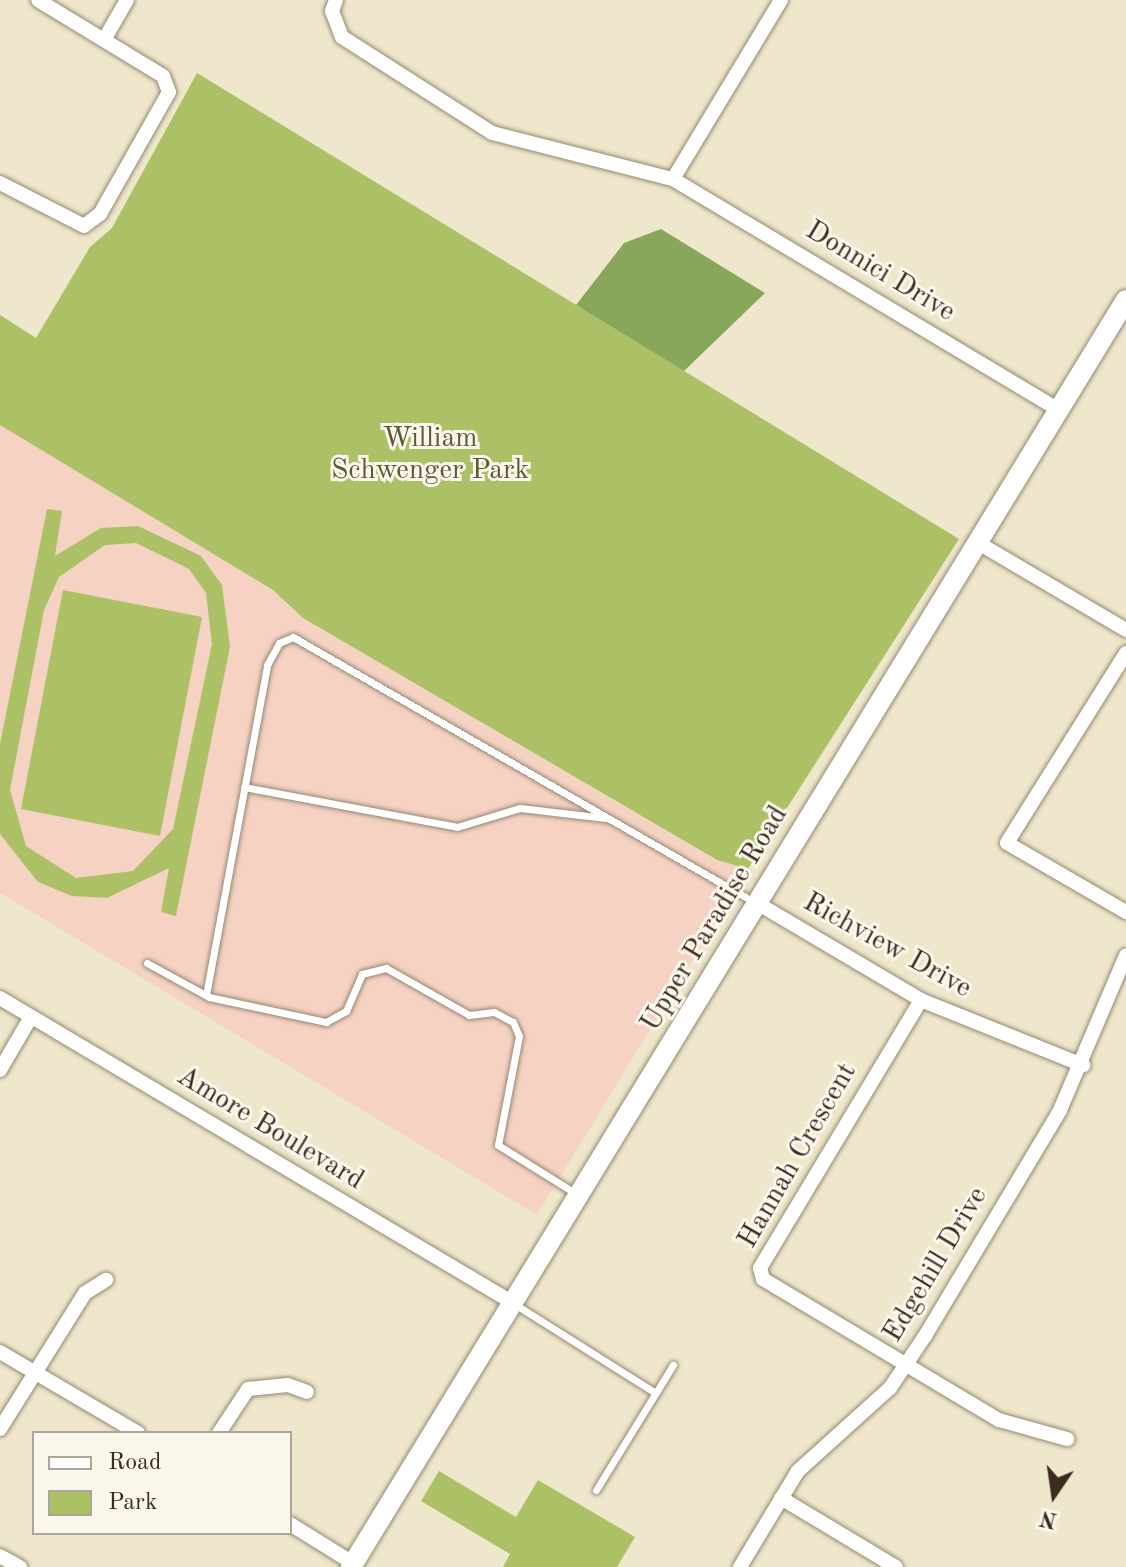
<!DOCTYPE html>
<style>
body{margin:0}
#map{position:relative;width:1126px;height:1567px;overflow:hidden;background:#efe7cb;font-family:"Old Standard TT",serif}
div>[style]{position:absolute}
.built>*{inset:0;background:#f6d2c3}
.green>*{inset:0;background:#acc166}
.forest>*{inset:0;background:#89a75b}
.roads{filter:drop-shadow(0 0 2px #958874) drop-shadow(0 0 2px #958874)}
.lane>*{height:7px;margin:-3.5px;padding:0 3.5px;transform-origin:3.5px;border-radius:3.5px;background:#fff}
.street>*{height:14px;margin:-7px;padding:0 7px;transform-origin:7px;border-radius:7px;background:#fff}
.secondary>*{height:20px;margin:-10px;padding:0 10px;transform-origin:10px;border-radius:10px;background:#fff}
span{translate:-50% -50%;white-space:nowrap;text-align:center;line-height:1.15;-webkit-text-stroke:6px #fbf7ec;paint-order:stroke}
.street-label{font-size:28px;color:#3b2a1e}
.park-label{font-size:28px;color:#5d5734}
.legend{position:absolute;left:32px;top:1431px;width:260px;height:104px;box-sizing:border-box;background:#fbf7ec;border:2px solid #aea59a;margin:0;padding:10px 14px;list-style:none;font-size:24px;color:#3b2a1e}
.legend li{display:flex;align-items:center;gap:16px;height:40px}
.legend b{width:40px;border:2px solid #aea59a}
.north{position:absolute;left:1014px;top:1455px;width:80px;height:80px;-webkit-text-stroke:6px #fbf7ec;paint-order:stroke;rotate:193deg;font-size:22px;font-weight:700;line-height:32px;text-align:center;color:#3b2a1e}
.north::after{content:'';display:block;margin:auto;width:28px;height:36px;background:#3b2a1e;clip-path:polygon(50% 0,100% 100%,50% 72%,0 100%)}
</style>
<div id="map">
<div class="built">
<div style="clip-path:polygon(0 425px,273px 590px,303px 618px,716px 860px,748px 869px,537px 1215px,0 893px)"></div>
</div>
<div class="green">
<div style="clip-path:polygon(197px 73px,959px 539px,748px 869px,717px 860px,303px 618px,273px 590px,0 425px,0 315px,36px 338px,90px 247px,112px 228px)"></div>
<div style="clip-path:polygon(evenodd,47px 509px,62px 511px,55px 556px,101px 528px,138px 526px,201px 556px,222px 585px,230px 647px,176px 916px,161px 912px,169px 868px,107px 898px,72px 896px,38px 882px,0 834px,0 744px,47px 509px,136px 543px,189px 569px,206px 593px,212px 644px,173px 829px,133px 871px,76px 878px,26px 846px,10px 790px,44px 610px,59px 577px,105px 545px,136px 543px)"></div>
<div style="clip-path:polygon(63px 590px,202px 617px,160px 836px,21px 809px)"></div>
<div style="clip-path:polygon(439px 1471px,516px 1517px,538px 1480px,635px 1537px,617px 1567px,503px 1567px,510px 1554px,421px 1501px)"></div>
</div>
<div class="forest">
<div style="clip-path:polygon(661px 229px,765px 293px,684px 371px,576px 305px,624px 243px)"></div>
</div>
<div class="roads">
<div class="lane">
<div style="left:244px;top:787px;width:217px;rotate:10.6deg"></div>
<div style="left:457px;top:827px;width:66px;rotate:-16.8deg"></div>
<div style="left:520px;top:808px;width:86px;rotate:6.7deg"></div>
<div style="left:147px;top:963px;width:71px;rotate:28.7deg"></div>
<div style="left:209px;top:997px;width:120px;rotate:12.1deg"></div>
<div style="left:326px;top:1022px;width:23px;rotate:-29deg"></div>
<div style="left:346px;top:1011px;width:40px;rotate:-66.6deg"></div>
<div style="left:362px;top:974px;width:25px;rotate:-14deg"></div>
<div style="left:386px;top:968px;width:95px;rotate:29.5deg"></div>
<div style="left:469px;top:1015px;width:25px;rotate:-7deg"></div>
<div style="left:494px;top:1012px;width:21px;rotate:28deg"></div>
<div style="left:513px;top:1022px;width:15px;rotate:67deg"></div>
<div style="left:519px;top:1036px;width:111px;rotate:100.9deg"></div>
<div style="left:498px;top:1145px;width:94px;rotate:32deg"></div>
<div style="left:206px;top:995px;width:336px;rotate:-79.5deg"></div>
<div style="left:267px;top:665px;width:25px;rotate:-61deg"></div>
<div style="left:279px;top:643px;width:15px;rotate:-23deg"></div>
<div style="left:293px;top:637px;width:532px;rotate:29.89deg"></div>
<div style="left:516px;top:1305px;width:165px;rotate:32.2deg"></div>
<div style="left:596px;top:1490px;width:147px;rotate:-58.4deg"></div>
</div>
<div class="street">
<div style="left:336px;top:0;width:12px;rotate:110deg"></div>
<div style="left:332px;top:11px;width:28px;rotate:69deg"></div>
<div style="left:342px;top:37px;width:178px;rotate:32.6deg"></div>
<div style="left:492px;top:133px;width:187px;rotate:14.3deg"></div>
<div style="left:673px;top:179px;width:450px;rotate:30.9deg"></div>
<div style="left:104px;top:40px;width:46px;rotate:-60.1deg"></div>
<div style="left:673px;top:179px;width:209px;rotate:-58.9deg"></div>
<div style="left:0;top:183px;width:94px;rotate:27.1deg"></div>
<div style="left:84px;top:226px;width:20px;rotate:-37deg"></div>
<div style="left:100px;top:214px;width:140px;rotate:-60.5deg"></div>
<div style="left:169px;top:92px;width:17px;rotate:-111deg"></div>
<div style="left:163px;top:76px;width:146px;rotate:-148.7deg"></div>
<div style="left:980px;top:544px;width:169px;rotate:30.5deg"></div>
<div style="left:1126px;top:653px;width:224px;rotate:122.1deg"></div>
<div style="left:1007px;top:843px;width:138px;rotate:30.1deg"></div>
<div style="left:757px;top:903px;width:191px;rotate:30.6deg"></div>
<div style="left:921px;top:1000px;width:175px;rotate:21.9deg"></div>
<div style="left:0;top:998px;width:599px;rotate:30.72deg"></div>
<div style="left:921px;top:1000px;width:313px;rotate:121deg"></div>
<div style="left:760px;top:1268px;width:11px;rotate:75deg"></div>
<div style="left:763px;top:1279px;width:275px;rotate:30.9deg"></div>
<div style="left:999px;top:1420px;width:71px;rotate:15.6deg"></div>
<div style="left:0;top:1070px;width:61px;rotate:-59.7deg"></div>
<div style="left:0;top:1352px;width:160px;rotate:30.4deg"></div>
<div style="left:0;top:1429px;width:160px;rotate:-58deg"></div>
<div style="left:85px;top:1293px;width:25px;rotate:-32deg"></div>
<div style="left:219px;top:1433px;width:53px;rotate:-56.6deg"></div>
<div style="left:248px;top:1389px;width:40px;rotate:-5.7deg"></div>
<div style="left:288px;top:1385px;width:20px;rotate:20deg"></div>
<div style="left:781px;top:1498px;width:134px;rotate:31deg"></div>
<div style="left:290px;top:1524px;width:74px;rotate:31.8deg"></div>
<div style="left:0;top:1556px;width:23px;rotate:29deg"></div>
<div style="left:740px;top:1567px;width:112px;rotate:-58.9deg"></div>
<div style="left:798px;top:1471px;width:124px;rotate:-42.1deg"></div>
<div style="left:890px;top:1388px;width:63px;rotate:-56.1deg"></div>
<div style="left:925px;top:1336px;width:263px;rotate:-59.1deg"></div>
<div style="left:1060px;top:1110px;width:168px;rotate:-66.9deg"></div>
</div>
<div class="secondary">
<div style="left:351px;top:1567px;width:1485px;rotate:-58.55deg"></div>
</div>
</div>
<div class="street-label">
<span style="left:880px;top:272px;rotate:31deg">Donnici Drive</span>
<span style="left:715px;top:919px;rotate:-59deg">Upper Paradise Road</span>
<span style="left:887px;top:946px;rotate:29deg">Richview Drive</span>
<span style="left:270px;top:1129px;rotate:31deg">Amore Boulevard</span>
<span style="left:798px;top:1156px;rotate:-60deg">Hannah Crescent</span>
<span style="left:936px;top:1265px;rotate:-59deg">Edgehill Drive</span>
</div>
<div class="park-label">
<span style="left:430px;top:455px">William<br>Schwenger Park</span>
</div>
<ul class="legend">
<li><b style="height:10px;background:#fff"></b>Road</li>
<li><b style="height:22px;background:#acc166"></b>Park</li>
</ul>
<div class="north">N</div>
</div>
